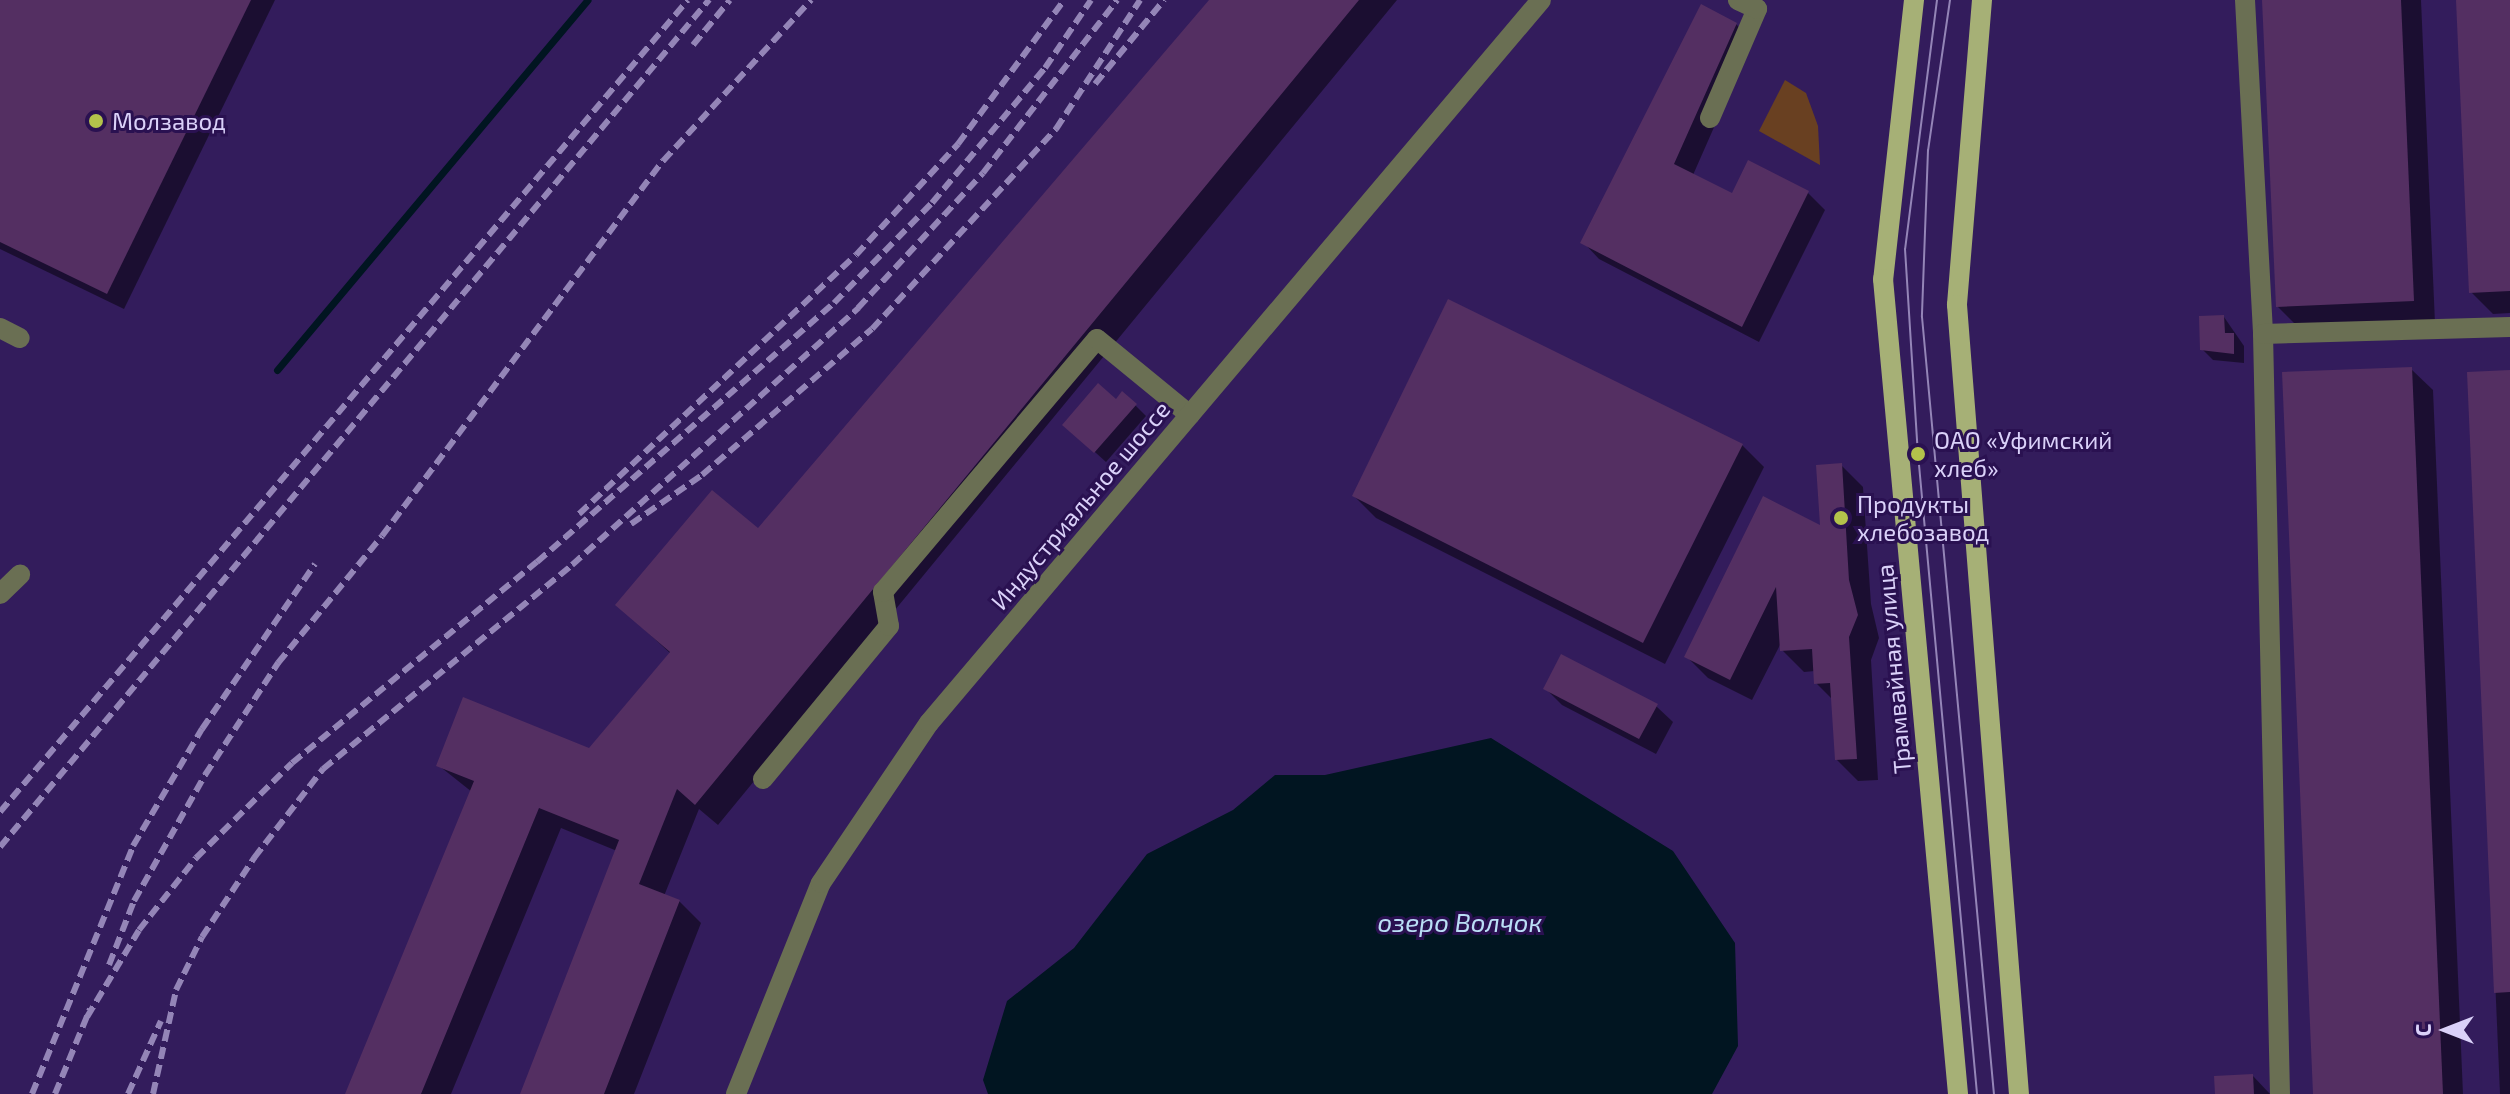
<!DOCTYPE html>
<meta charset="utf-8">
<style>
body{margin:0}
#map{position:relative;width:2510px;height:1094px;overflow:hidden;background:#331c5c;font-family:"Exo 2",sans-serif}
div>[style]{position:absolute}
.green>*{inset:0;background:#694021}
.water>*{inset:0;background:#011521}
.shadow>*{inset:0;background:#0007}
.stream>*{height:7px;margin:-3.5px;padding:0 3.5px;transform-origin:3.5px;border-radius:3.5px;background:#011521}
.building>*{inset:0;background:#542f62}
.minor>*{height:20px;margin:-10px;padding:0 10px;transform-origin:10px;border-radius:10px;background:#6a6f53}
.major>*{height:20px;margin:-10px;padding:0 10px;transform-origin:10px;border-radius:10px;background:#a6b076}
.tram>*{height:2px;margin:-1px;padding:0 1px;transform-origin:1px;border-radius:1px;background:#9485b7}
.rail>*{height:6px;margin-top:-3px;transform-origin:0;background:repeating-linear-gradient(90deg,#9485b7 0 12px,transparent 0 18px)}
.dots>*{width:22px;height:22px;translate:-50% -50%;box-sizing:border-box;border:4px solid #2a1151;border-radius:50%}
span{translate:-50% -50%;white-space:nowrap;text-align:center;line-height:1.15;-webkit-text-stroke:6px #2a1151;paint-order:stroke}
.poi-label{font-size:24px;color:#dad1f9}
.left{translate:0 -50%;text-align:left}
.street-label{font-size:24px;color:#dad1f9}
.water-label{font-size:26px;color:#badef5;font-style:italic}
.north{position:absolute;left:2406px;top:990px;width:80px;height:80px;-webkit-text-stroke:6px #2a1151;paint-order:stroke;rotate:270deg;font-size:22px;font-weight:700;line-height:32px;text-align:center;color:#dad1f9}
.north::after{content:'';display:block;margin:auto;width:28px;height:36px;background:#dad1f9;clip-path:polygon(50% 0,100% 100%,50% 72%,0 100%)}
</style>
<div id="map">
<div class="green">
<div style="clip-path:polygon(1785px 80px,1806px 93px,1818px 126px,1820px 165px,1759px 131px)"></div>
</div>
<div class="water">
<div style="clip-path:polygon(1491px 738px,1673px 851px,1735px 943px,1738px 1046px,1712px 1094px,988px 1094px,983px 1080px,1007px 1001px,1074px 948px,1147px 854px,1233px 810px,1275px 775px,1325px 775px)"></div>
</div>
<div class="shadow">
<div style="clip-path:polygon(0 0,275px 0,124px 309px,0 249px)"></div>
<div style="clip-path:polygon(1212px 0,1397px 0,718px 825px,699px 809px,664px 896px,679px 901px,701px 923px,634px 1094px,522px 1094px,617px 851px,561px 828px,451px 1094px,347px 1094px,472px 792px,438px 765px,590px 750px,671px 654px,618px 605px,758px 531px)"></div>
<div style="clip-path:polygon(2264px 0,2421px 0,2435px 323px,2299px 328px,2278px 307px)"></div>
<div style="clip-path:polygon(2458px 0,2510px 0,2510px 313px,2493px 314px,2471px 292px)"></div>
<div style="clip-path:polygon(1736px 24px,1752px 41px,1693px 175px,1732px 196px,1749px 163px,1808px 193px,1825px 210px,1759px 342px,1599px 259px,1583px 242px)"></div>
<div style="clip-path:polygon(2224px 317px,2244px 346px,2244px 363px,2213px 360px,2202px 349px)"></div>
<div style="clip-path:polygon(2411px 369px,2433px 390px,2463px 1094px,2315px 1094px)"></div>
<div style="clip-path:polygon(2510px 372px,2510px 1094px,2500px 1094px,2469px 374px)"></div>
<div style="clip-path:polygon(1116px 402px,1135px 405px,1146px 416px,1106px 462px,1076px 435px)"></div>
<div style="clip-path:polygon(1742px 445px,1764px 467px,1665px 664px,1376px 518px,1354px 496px)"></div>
<div style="clip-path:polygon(1841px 465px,1863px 487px,1871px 604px,1879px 638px,1871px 660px,1878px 780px,1858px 781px,1837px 760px,1833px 700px,1816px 683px,1815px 671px,1804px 672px,1782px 650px,1782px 641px,1752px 700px,1708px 678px,1686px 656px,1822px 528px)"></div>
<div style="clip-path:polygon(1546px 689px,1656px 706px,1673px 722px,1656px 754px,1562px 705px)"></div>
<div style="clip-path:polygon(2253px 1076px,2270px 1094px,2217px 1094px)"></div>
</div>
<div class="stream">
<div style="left:277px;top:370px;width:483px;rotate:-50deg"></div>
</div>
<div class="building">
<div style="clip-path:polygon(0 0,251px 0,107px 294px,0 242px)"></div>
<div style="clip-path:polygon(1209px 0,1359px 0,695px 805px,677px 789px,639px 884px,680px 900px,604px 1094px,520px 1094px,619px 840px,539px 808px,421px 1094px,345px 1094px,474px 781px,436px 766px,463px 697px,589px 748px,670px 652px,615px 605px,712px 490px,758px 528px)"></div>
<div style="clip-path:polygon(2262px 0,2401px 0,2414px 301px,2276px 307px)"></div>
<div style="clip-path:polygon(2456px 0,2510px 0,2510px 291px,2469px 293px)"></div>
<div style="clip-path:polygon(1701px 4px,1737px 23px,1674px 164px,1732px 193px,1748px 160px,1809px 191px,1742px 327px,1580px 243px)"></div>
<div style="clip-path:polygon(1448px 299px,1743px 444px,1643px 643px,1352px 496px)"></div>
<div style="clip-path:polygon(2224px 315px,2225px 333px,2234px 333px,2234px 354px,2200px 350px,2199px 316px)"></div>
<div style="clip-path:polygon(2412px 367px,2443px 1094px,2313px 1094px,2282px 372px)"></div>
<div style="clip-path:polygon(2510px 370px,2510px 992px,2494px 993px,2467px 372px)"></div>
<div style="clip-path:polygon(1098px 383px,1116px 399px,1122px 391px,1137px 404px,1094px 453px,1062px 425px)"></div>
<div style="clip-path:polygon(1842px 463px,1849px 580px,1858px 615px,1849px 637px,1857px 759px,1835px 760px,1830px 683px,1814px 684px,1812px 649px,1780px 651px,1776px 587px,1730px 680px,1684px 657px,1763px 496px,1820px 525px,1816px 465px)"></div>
<div style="clip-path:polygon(1561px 654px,1658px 704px,1639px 739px,1543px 689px)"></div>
<div style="clip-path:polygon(2253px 1074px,2254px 1094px,2215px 1094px,2214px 1076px)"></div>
</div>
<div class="minor">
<div style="left:2245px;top:0;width:334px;rotate:86.9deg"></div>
<div style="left:2263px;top:334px;width:760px;rotate:88.72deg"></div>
<div style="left:1710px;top:118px;width:119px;rotate:-66.7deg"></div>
<div style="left:1757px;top:9px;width:21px;rotate:-155deg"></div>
<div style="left:0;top:328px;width:22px;rotate:27deg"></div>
<div style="left:2263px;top:334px;width:247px;rotate:-1.6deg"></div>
<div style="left:0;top:594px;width:28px;rotate:-44deg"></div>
<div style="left:763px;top:779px;width:198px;rotate:-50.5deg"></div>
<div style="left:889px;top:626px;width:35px;rotate:-100deg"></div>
<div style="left:883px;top:592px;width:331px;rotate:-49.8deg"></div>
<div style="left:1097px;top:339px;width:120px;rotate:39.3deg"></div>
<div style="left:736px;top:1094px;width:227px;rotate:-68.1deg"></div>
<div style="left:821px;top:883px;width:193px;rotate:-56deg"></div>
<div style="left:929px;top:723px;width:947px;rotate:-49.75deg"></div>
</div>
<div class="major">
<div style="left:1914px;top:0;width:281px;rotate:96.3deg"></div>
<div style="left:1883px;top:279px;width:818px;rotate:84.74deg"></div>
<div style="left:1982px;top:0;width:306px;rotate:94.7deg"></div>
<div style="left:1957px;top:305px;width:791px;rotate:85.51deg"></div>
</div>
<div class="tram">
<div style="left:1937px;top:0;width:251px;rotate:97.3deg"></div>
<div style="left:1905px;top:249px;width:205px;rotate:86.4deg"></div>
<div style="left:1918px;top:454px;width:643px;rotate:84.73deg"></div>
<div style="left:1950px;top:0;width:152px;rotate:98.3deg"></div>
<div style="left:1928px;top:150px;width:167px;rotate:92.1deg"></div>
<div style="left:1922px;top:317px;width:780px;rotate:84.71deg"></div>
</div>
<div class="rail">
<div style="left:693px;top:45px;width:58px;rotate:-50.6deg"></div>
<div style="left:1095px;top:84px;width:109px;rotate:-50.6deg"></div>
<div style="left:579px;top:514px;width:379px;rotate:-43.1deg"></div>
<div style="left:856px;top:255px;width:151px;rotate:-47.4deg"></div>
<div style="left:958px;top:144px;width:179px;rotate:-53.6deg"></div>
<div style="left:631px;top:524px;width:86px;rotate:-34.6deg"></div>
<div style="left:702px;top:475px;width:224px;rotate:-40.7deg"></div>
<div style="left:872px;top:329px;width:272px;rotate:-47.4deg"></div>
<div style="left:1056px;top:129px;width:154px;rotate:-56.9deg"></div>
<div style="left:0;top:812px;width:1064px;rotate:-49.73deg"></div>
<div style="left:0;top:847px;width:1105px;rotate:-50.07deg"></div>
<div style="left:109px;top:965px;width:69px;rotate:-68.7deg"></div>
<div style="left:134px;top:901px;width:145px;rotate:-60.6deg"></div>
<div style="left:205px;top:775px;width:134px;rotate:-56.9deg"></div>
<div style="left:278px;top:663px;width:164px;rotate:-50.7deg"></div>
<div style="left:382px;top:536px;width:469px;rotate:-53.2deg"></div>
<div style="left:663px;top:161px;width:219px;rotate:-47.4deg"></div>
<div style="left:87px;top:1017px;width:101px;rotate:-59.1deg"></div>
<div style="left:139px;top:930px;width:92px;rotate:-51.6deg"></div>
<div style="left:196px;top:858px;width:135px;rotate:-44.7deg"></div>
<div style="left:292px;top:763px;width:317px;rotate:-39.4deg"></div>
<div style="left:537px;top:562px;width:394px;rotate:-41.1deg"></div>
<div style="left:834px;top:303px;width:140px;rotate:-45.6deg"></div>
<div style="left:932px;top:203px;width:176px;rotate:-50.1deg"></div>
<div style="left:1045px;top:68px;width:82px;rotate:-55.9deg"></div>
<div style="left:32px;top:1094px;width:268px;rotate:-67.8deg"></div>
<div style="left:133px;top:846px;width:136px;rotate:-59.5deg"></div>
<div style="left:202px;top:729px;width:200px;rotate:-55.6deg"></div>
<div style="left:55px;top:1094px;width:92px;rotate:-67.6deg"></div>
<div style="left:128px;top:1094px;width:80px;rotate:-65.7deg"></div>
<div style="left:153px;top:1094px;width:107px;rotate:-77.5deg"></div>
<div style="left:176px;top:990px;width:59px;rotate:-63.9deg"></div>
<div style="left:202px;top:937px;width:95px;rotate:-56.6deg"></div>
<div style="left:254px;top:858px;width:113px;rotate:-52.2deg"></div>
<div style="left:323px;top:769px;width:322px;rotate:-39.3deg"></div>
<div style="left:572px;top:565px;width:385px;rotate:-41.9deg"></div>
<div style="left:858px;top:308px;width:184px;rotate:-47.2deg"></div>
<div style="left:983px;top:173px;width:219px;rotate:-52.2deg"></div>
</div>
<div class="dots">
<div style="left:96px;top:121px;background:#b3c24b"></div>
<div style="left:1918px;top:454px;background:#b3c24b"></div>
<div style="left:1841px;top:518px;background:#b3c24b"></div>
</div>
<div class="poi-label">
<span class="left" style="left:112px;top:121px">Молзавод</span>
<span class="left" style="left:1934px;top:454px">ОАО «Уфимский<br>хлеб»</span>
<span class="left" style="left:1857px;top:518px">Продукты<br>хлебозавод</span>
</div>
<div class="street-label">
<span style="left:1080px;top:505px;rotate:-50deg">Индустриальное шоссе</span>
<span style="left:1893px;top:669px;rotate:-95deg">Трамвайная улица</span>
</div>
<div class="water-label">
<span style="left:1460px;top:922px">озеро Волчок</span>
</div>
<div class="north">С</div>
</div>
